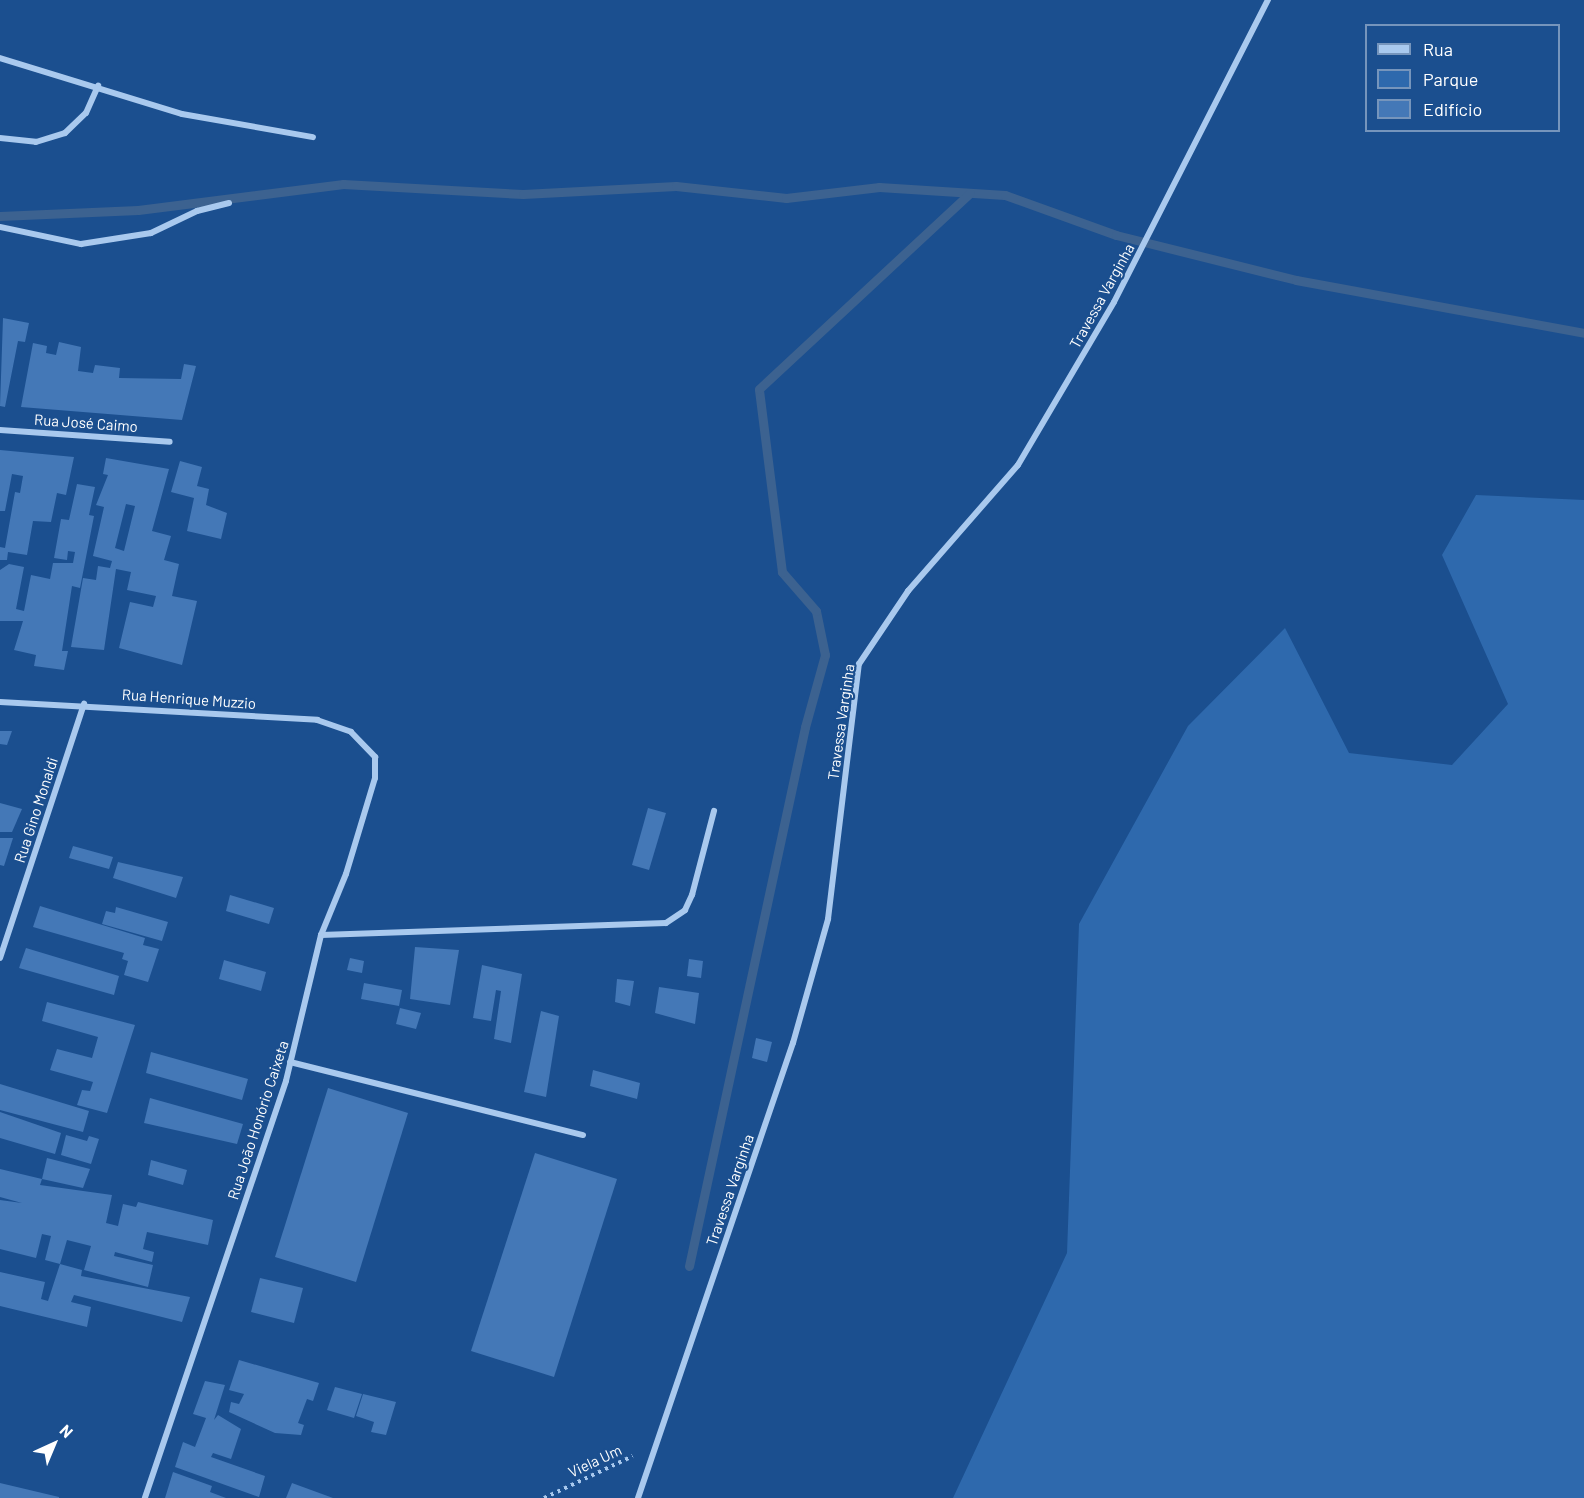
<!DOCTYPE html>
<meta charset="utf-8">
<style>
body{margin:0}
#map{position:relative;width:1584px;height:1498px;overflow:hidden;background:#1b4f8f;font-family:Barlow,sans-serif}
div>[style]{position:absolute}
.green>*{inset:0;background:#2e69ad}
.stream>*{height:9px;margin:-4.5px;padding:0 4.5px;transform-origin:4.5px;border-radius:4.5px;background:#3c6290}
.building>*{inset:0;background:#4478b7}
.path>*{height:4px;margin-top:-2px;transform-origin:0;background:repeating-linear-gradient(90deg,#a9c9ee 0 3px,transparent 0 7.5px)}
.street>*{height:6px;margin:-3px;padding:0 3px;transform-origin:3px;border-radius:3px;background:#a9c9ee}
span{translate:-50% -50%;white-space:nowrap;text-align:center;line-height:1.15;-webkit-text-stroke:4.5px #1b4f8f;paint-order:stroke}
.street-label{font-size:15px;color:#fff}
.legend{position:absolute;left:1365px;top:24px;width:195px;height:108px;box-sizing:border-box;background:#1b4f8f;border:2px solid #7695bc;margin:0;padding:8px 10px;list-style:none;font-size:18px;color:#fff}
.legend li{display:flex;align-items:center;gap:12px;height:30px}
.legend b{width:30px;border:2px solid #7695bc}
.north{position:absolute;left:24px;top:1414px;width:60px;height:60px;-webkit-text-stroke:4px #1b4f8f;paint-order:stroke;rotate:44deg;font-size:16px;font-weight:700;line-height:24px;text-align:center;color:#fff}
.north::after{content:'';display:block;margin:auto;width:21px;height:27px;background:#fff;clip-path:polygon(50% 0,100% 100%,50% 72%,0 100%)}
</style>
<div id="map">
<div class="green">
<div style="clip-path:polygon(1476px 495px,1584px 500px,1584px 1498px,953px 1498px,1067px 1253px,1079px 924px,1188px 726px,1285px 628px,1349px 753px,1452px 765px,1508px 704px,1442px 555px)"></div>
</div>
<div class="stream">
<div style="left:0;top:216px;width:138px;rotate:-2.5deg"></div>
<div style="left:138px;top:210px;width:207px;rotate:-7.2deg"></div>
<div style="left:343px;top:184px;width:180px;rotate:3.2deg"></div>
<div style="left:523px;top:194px;width:153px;rotate:-3deg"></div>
<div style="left:676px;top:186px;width:111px;rotate:6.2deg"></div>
<div style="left:786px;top:198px;width:94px;rotate:-6.7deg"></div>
<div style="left:879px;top:187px;width:126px;rotate:3.6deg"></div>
<div style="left:1005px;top:195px;width:118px;rotate:19.8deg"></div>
<div style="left:1116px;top:235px;width:186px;rotate:14deg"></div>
<div style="left:1296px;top:280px;width:293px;rotate:10.4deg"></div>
<div style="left:689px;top:1266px;width:551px;rotate:-77.85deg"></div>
<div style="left:805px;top:727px;width:75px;rotate:-74.5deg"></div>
<div style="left:825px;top:655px;width:45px;rotate:-101.6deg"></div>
<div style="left:816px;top:611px;width:52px;rotate:-131.1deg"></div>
<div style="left:782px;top:572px;width:184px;rotate:-97.2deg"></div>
<div style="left:759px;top:389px;width:288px;rotate:-42.9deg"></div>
</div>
<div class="building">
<div style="clip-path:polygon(3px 318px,29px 323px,25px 342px,18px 341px,5px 407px,0 406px)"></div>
<div style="clip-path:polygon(59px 342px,81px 347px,78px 371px,93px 373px,95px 365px,120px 368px,119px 378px,181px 379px,184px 364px,196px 366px,182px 420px,21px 407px,33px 343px,47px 346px,46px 353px,56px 355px)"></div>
<div style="clip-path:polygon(0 450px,74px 457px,66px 495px,57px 493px,51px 522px,33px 521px,27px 555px,8px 552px,7px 560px,0 560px,0 547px,5px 548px,15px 492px,20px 493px,23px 476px,12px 474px,5px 511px,0 511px)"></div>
<div style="clip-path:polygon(evenodd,106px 458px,169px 469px,152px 531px,171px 536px,164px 560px,179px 564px,172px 596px,197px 601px,182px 665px,119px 648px,130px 602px,153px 607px,156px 596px,127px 590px,131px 572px,116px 569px,104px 650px,71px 647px,83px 578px,96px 580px,98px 566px,110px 568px,112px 561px,93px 556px,104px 507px,96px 505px,108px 475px,103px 474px,106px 458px,126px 504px,135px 506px,124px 551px,115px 548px,126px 504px)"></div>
<div style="clip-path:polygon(180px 461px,202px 467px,197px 486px,209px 489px,206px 505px,227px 513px,221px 539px,187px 531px,194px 498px,171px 492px)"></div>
<div style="clip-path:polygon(77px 484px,95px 487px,89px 515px,94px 516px,80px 588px,72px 586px,62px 651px,68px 651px,64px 670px,34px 666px,36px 655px,14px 650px,23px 621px,0 621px,0 570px,9px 564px,24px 567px,16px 609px,24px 611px,31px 575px,50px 579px,53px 563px,73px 563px,75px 552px,68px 551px,67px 560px,54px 558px,61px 519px,69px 520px)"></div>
<div style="clip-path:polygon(0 731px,12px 731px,7px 745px,0 744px)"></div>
<div style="clip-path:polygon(0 803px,22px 809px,12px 832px,0 832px)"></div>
<div style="clip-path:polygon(648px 808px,666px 813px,649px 870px,632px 865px)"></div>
<div style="clip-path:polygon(0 838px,13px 838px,4px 866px,0 865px)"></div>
<div style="clip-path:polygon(73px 846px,113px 857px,109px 869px,69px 858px)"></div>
<div style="clip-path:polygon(118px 862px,183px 877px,176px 898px,113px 878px)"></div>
<div style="clip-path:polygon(230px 895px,274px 908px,269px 924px,226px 911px)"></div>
<div style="clip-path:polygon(40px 906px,145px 938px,143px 945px,159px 949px,148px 982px,124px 975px,128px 961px,122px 959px,124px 953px,33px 927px)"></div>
<div style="clip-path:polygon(116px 907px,168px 922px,162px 941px,102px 924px,106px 911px,115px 913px)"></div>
<div style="clip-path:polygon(415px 947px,459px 950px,450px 1005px,410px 999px)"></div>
<div style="clip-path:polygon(26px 948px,119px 976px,114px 995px,19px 968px)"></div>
<div style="clip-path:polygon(350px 958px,364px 961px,362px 973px,347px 970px)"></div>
<div style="clip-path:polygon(689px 959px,703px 961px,701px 978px,687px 976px)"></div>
<div style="clip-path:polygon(224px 960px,266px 972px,261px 991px,219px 979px)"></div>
<div style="clip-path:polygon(482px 965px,522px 974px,511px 1043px,494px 1039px,501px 991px,496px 990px,491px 1021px,473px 1018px)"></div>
<div style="clip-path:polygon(617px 979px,634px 981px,630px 1006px,615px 1002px)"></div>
<div style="clip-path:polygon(364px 983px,402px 990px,399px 1006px,361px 999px)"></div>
<div style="clip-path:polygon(659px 987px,699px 993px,695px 1024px,655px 1013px)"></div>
<div style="clip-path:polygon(47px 1002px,135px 1025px,107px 1113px,77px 1105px,82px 1090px,90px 1091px,93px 1082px,50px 1070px,57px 1049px,92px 1058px,98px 1037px,42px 1021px)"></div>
<div style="clip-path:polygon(400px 1008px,421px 1013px,416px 1029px,396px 1024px)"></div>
<div style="clip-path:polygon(541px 1011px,559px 1016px,546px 1097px,524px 1092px)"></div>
<div style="clip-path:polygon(756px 1038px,772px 1042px,767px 1062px,752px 1058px)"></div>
<div style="clip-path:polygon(151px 1052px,248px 1079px,242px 1100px,146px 1073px)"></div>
<div style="clip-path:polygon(593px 1070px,640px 1083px,637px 1099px,590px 1086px)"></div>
<div style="clip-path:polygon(0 1084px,89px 1111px,83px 1132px,0 1110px)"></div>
<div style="clip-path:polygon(328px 1088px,408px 1113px,356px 1282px,275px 1257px)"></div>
<div style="clip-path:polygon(150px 1098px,243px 1124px,237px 1144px,144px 1123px)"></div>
<div style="clip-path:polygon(0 1112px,61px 1133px,55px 1154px,0 1138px)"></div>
<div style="clip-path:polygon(66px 1135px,87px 1141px,89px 1136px,99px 1139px,91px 1164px,61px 1155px)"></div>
<div style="clip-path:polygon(535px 1153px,617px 1179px,554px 1377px,471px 1351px)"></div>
<div style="clip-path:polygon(47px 1158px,90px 1169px,83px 1188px,42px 1179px)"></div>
<div style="clip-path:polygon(151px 1160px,187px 1170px,183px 1185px,148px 1175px)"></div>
<div style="clip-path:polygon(0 1169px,42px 1179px,40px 1185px,112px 1195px,106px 1223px,118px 1226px,123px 1204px,136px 1207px,138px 1202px,213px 1220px,208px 1245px,147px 1232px,143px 1249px,154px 1252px,152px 1262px,115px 1252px,114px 1256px,153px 1265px,148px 1287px,84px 1270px,91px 1246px,67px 1240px,60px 1264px,45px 1260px,51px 1236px,42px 1234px,36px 1258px,0 1249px,0 1200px,22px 1203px,0 1197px)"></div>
<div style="clip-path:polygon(60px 1264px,82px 1270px,81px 1276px,190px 1297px,182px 1322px,74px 1295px,71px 1302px,91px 1307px,87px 1327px,0 1306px,0 1272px,45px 1282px,41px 1299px,48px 1301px)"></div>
<div style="clip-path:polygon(260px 1278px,303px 1288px,294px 1323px,251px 1312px)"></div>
<div style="clip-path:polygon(239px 1360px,319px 1383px,313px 1401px,307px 1399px,298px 1423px,304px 1425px,301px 1435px,275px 1433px,229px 1412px,231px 1402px,239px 1404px,244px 1394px,229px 1390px)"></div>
<div style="clip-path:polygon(205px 1381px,225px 1385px,214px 1420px,218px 1415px,241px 1429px,231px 1459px,213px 1453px,211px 1457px,265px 1476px,259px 1497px,175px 1467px,183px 1442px,195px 1447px,206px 1418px,193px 1414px)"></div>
<div style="clip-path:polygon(335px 1387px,362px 1394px,354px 1418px,327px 1410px)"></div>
<div style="clip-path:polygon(363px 1394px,396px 1402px,386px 1435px,371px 1432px,374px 1422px,356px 1416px)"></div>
<div style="clip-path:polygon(173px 1472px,212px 1486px,210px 1492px,226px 1498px,165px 1498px)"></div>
<div style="clip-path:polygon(0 1483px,59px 1497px,59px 1498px,0 1498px)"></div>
<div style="clip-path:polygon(292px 1483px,333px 1498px,286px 1498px)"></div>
</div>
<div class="path">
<div style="left:544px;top:1498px;width:98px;rotate:-25.3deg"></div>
</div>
<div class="street">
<div style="left:0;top:58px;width:190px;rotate:17.1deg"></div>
<div style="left:182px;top:114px;width:133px;rotate:10deg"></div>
<div style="left:0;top:138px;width:36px;rotate:6deg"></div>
<div style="left:36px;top:142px;width:30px;rotate:-17deg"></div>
<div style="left:65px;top:133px;width:29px;rotate:-44deg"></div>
<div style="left:86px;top:113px;width:30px;rotate:-66deg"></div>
<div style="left:0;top:227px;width:83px;rotate:11.9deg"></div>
<div style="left:81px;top:244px;width:71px;rotate:-8.9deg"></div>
<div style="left:151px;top:233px;width:51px;rotate:-25.6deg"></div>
<div style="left:197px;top:211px;width:33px;rotate:-14deg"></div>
<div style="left:0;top:430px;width:170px;rotate:4deg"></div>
<div style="left:0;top:702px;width:318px;rotate:3.2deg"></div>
<div style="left:317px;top:720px;width:36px;rotate:19deg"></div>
<div style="left:351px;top:732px;width:35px;rotate:46deg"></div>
<div style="left:375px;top:757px;width:21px;rotate:90deg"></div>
<div style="left:375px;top:778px;width:100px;rotate:106.8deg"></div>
<div style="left:346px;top:874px;width:66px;rotate:112.3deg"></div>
<div style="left:321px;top:935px;width:150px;rotate:103.5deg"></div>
<div style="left:286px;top:1081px;width:440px;rotate:108.7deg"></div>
<div style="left:321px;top:935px;width:345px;rotate:-2deg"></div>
<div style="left:666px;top:923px;width:23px;rotate:-34deg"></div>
<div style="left:685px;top:910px;width:17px;rotate:-65deg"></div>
<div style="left:692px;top:895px;width:87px;rotate:-75.3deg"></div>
<div style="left:0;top:958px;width:268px;rotate:-71.7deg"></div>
<div style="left:290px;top:1062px;width:302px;rotate:14deg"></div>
<div style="left:638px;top:1498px;width:481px;rotate:-71.2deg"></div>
<div style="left:793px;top:1043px;width:129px;rotate:-74.2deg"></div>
<div style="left:828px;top:919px;width:257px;rotate:-83.1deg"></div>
<div style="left:859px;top:664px;width:88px;rotate:-56.1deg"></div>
<div style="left:908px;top:591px;width:167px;rotate:-48.9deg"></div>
<div style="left:1018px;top:465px;width:189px;rotate:-59.5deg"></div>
<div style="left:1114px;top:302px;width:339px;rotate:-63deg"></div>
</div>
<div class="street-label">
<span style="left:1102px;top:296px;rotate:-61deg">Travessa Varginha</span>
<span style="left:86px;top:423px;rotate:4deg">Rua José Caimo</span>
<span style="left:189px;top:699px;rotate:4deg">Rua Henrique Muzzio</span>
<span style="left:841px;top:722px;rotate:-82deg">Travessa Varginha</span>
<span style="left:36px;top:810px;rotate:-72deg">Rua Gino Monaldi</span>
<span style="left:258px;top:1120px;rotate:-72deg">Rua João Honório Caixeta</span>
<span style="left:730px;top:1190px;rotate:-71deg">Travessa Varginha</span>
<span style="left:595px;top:1461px;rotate:-25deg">Viela Um</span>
</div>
<ul class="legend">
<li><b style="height:8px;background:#a9c9ee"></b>Rua</li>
<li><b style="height:16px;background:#2e69ad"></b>Parque</li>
<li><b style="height:16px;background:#4478b7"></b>Edifício</li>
</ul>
<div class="north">N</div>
</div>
